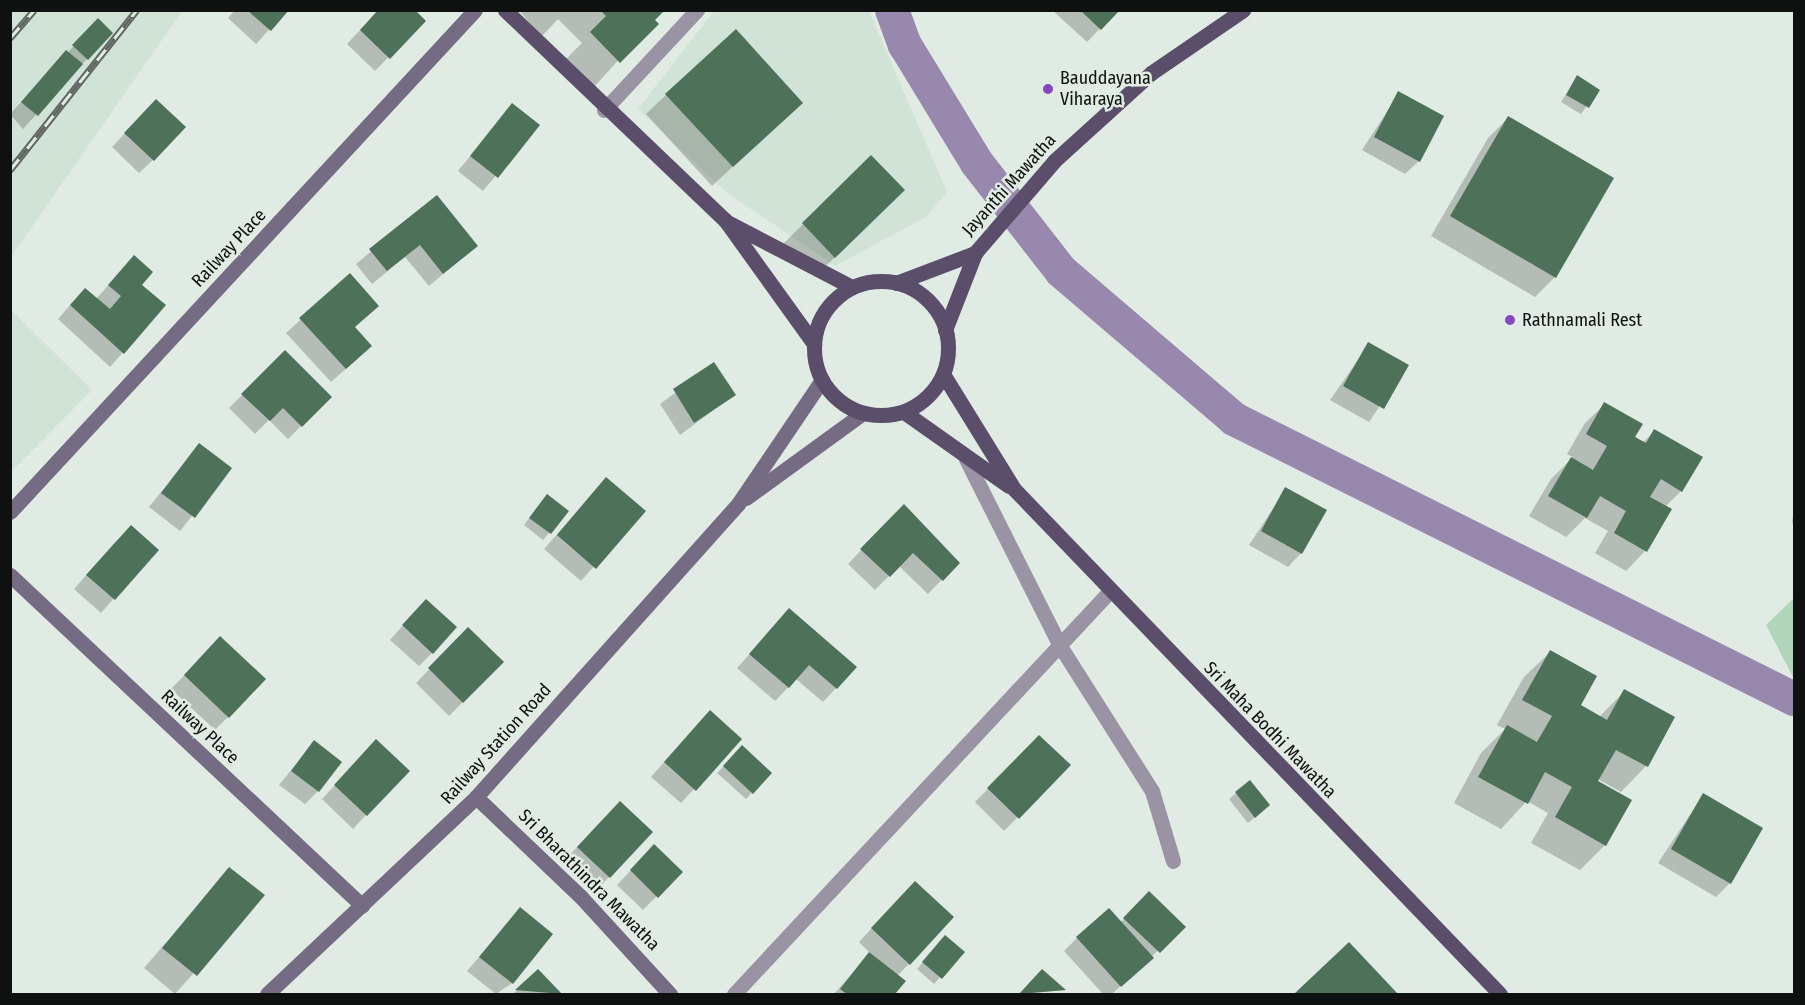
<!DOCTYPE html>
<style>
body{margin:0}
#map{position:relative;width:1805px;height:1005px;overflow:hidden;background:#e0ebe3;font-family:"Fira Sans Condensed",sans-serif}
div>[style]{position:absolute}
.built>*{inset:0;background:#d1e3d6}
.green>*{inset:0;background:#b1d5bb}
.shadow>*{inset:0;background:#0003}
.canal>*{height:34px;margin:-17px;padding:0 17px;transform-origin:17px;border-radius:17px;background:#9888ad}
.building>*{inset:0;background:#4e7159}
.street>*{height:15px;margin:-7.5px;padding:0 7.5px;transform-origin:7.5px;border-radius:7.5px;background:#9a93a4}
.secondary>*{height:15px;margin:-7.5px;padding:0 7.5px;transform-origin:7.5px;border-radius:7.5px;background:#756b82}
.primary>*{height:15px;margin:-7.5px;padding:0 7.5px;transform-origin:7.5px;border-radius:7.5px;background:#5a4e6a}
.primary>.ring{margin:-7.5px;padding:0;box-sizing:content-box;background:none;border:15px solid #5a4e6a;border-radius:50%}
.rail>*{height:7px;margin-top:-3.5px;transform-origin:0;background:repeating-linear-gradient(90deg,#e0ebe3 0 14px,#606662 0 28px);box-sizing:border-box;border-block:2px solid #606662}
.dots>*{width:16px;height:16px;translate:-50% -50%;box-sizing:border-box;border:3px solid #e0ebe3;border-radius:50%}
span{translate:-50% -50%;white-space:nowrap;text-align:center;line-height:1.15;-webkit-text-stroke:5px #e0ebe3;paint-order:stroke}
.poi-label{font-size:18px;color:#0e110f}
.left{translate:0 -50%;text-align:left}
.street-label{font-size:18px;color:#0e110f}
.frame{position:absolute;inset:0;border:12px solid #0e110f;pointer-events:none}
</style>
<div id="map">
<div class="built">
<div style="clip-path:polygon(11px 11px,182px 11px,11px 257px)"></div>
<div style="clip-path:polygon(714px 11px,869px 11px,947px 192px,926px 217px,835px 266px,726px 192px,638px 109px)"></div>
<div style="clip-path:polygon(11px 310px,92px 390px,11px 472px,10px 472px)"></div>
</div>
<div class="green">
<div style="clip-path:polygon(1794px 598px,1794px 679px,1766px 625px)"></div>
</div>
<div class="shadow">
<div style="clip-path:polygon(235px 10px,287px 10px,256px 44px,228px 18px)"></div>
<div style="clip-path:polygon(379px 10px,424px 21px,375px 71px,347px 44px)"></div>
<div style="clip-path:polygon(519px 10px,664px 10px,594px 87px,566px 59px,582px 43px,558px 19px,541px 37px)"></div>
<div style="clip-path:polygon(1052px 10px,1118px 10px,1087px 42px)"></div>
<div style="clip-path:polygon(98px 20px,87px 59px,23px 129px,10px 114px)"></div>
<div style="clip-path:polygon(1577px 77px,1598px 90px,1581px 114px,1561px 102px)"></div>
<div style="clip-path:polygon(1399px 93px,1419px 161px,1405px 174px,1362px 150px)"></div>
<div style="clip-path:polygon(666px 95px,801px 103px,712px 186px,646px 114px)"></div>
<div style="clip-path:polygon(512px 105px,538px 125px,483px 191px,458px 171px)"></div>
<div style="clip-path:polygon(143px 114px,153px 160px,139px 173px,112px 147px)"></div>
<div style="clip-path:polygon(1508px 118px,1555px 277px,1535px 297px,1431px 236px,1488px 138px)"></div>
<div style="clip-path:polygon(871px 157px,903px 189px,815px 277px,783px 244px)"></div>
<div style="clip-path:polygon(437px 197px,476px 246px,429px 286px,405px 257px,372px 284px,356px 264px)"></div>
<div style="clip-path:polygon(121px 271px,164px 306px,110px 367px,58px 319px,72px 303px,96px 299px)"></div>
<div style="clip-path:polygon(350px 275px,356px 360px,331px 382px,286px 333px)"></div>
<div style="clip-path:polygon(1369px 344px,1407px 365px,1369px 422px,1330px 400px)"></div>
<div style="clip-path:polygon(285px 352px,330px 397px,288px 439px,269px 420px,255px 434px,229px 408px)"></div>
<div style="clip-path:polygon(714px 364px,734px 395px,680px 435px,660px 404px)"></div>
<div style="clip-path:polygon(1605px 404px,1642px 443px,1655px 431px,1681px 491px,1665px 507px,1645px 551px,1626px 571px,1595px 553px,1608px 531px,1585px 518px,1566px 537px,1529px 516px,1551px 479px,1573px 457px,1567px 454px,1585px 423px)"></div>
<div style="clip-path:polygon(199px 445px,230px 468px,180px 531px,149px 507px)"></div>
<div style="clip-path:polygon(1286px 489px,1301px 553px,1288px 567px,1249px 545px)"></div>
<div style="clip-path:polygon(593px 493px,643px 511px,581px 581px,544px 549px)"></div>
<div style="clip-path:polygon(541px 503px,567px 511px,543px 540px,524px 525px)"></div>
<div style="clip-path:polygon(903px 506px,958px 563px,928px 594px,899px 566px,875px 590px,848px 564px)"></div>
<div style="clip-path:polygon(1794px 510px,1794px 526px,1792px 522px)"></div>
<div style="clip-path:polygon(117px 540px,157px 550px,101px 613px,74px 589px)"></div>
<div style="clip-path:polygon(789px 610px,836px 688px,823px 702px,796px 679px,775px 701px,737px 668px)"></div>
<div style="clip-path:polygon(413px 614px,432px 653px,419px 666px,390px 640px)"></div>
<div style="clip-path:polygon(468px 629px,502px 662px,449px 716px,416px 683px)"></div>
<div style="clip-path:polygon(207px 652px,228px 717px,215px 730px,171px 689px)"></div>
<div style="clip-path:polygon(1550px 652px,1579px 706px,1599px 717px,1625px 691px,1646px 766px,1621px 792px,1598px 779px,1605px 845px,1580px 870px,1531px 843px,1548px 813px,1527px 801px,1501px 829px,1454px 803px,1481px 753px,1505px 729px,1497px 725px,1524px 677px)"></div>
<div style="clip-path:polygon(696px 726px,740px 739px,681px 803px,651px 777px)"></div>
<div style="clip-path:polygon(1039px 737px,1069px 765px,1004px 831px,975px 802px)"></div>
<div style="clip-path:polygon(314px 742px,318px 791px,305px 804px,279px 785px)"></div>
<div style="clip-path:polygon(742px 747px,770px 773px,746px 799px,717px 773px)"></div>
<div style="clip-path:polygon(363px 755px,366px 815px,353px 829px,322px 799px)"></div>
<div style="clip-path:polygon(1250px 782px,1262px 811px,1248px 823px,1229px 799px)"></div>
<div style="clip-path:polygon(1703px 795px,1730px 883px,1716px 897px,1658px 863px)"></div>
<div style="clip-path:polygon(606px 816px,609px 877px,596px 891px,564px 861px)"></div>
<div style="clip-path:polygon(654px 846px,681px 872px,643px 910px,617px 885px)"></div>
<div style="clip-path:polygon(230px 869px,263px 895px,175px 994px,144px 968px)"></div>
<div style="clip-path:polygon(1149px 893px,1183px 927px,1112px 994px,1103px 994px,1064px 951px,1077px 938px,1120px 923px)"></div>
<div style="clip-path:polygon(902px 896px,909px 964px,897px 976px,904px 981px,893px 994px,834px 994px,870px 953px,859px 942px)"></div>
<div style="clip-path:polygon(520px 909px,512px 983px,496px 994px,467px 971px)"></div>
<div style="clip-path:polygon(939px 943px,963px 952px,934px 984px,917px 969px)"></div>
<div style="clip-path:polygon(1349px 944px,1396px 994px,1296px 994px)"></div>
<div style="clip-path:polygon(538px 971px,559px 994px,513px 994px)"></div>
<div style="clip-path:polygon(1029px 984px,1064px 990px,1020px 994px)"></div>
</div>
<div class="canal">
<div style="left:892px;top:10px;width:37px;rotate:70deg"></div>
<div style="left:905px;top:45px;width:138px;rotate:58.6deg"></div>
<div style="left:977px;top:163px;width:137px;rotate:52.1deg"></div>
<div style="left:1061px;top:271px;width:228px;rotate:40.5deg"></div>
<div style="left:1234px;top:419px;width:626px;rotate:26.57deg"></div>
</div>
<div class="building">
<div style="clip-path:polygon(247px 10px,289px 10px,271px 31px)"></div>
<div style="clip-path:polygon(378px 10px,415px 10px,426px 21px,390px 59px,360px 30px)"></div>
<div style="clip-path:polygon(600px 10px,665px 10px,655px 20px,659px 24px,620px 63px,590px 32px,606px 16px)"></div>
<div style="clip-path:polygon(1080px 10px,1120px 10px,1101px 30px)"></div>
<div style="clip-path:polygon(98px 18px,113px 33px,88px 60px,72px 45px)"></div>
<div style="clip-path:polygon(736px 29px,803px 103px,733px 167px,665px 94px)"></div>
<div style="clip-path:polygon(66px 50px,83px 64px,38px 116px,21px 102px)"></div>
<div style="clip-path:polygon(1577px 75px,1600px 90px,1589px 108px,1566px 95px)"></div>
<div style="clip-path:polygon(1398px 91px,1444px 116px,1420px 162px,1374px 137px)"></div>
<div style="clip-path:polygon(156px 99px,186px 127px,154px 161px,124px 133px)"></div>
<div style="clip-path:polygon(512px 103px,540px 125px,498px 178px,470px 156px)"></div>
<div style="clip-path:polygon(1508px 116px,1614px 178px,1556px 278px,1450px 216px)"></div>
<div style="clip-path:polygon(871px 155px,905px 190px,835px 258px,802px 223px)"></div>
<div style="clip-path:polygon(437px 195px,478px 246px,443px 274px,420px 245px,387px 271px,369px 249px)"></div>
<div style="clip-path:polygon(134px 255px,153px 272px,142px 285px,166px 305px,124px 354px,70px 305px,85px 288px,110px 309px,121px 296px,108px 285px)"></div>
<div style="clip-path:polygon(350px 273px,379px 306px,355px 327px,372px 346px,346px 369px,299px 318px)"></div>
<div style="clip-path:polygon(1368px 342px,1409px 365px,1384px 409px,1343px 386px)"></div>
<div style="clip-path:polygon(285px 350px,332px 397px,302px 427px,283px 408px,270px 421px,241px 394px)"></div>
<div style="clip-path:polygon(714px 362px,736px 395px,694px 423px,673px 389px)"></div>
<div style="clip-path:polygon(1604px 402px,1643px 424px,1635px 437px,1646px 443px,1654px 429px,1703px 457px,1682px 492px,1661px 479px,1650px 497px,1672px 509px,1647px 552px,1614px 533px,1626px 511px,1600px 496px,1587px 518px,1548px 496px,1571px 457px,1593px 470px,1607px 446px,1586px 434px)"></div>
<div style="clip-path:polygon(199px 443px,232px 468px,195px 518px,161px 493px)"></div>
<div style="clip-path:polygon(606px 477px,646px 511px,596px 569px,557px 535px)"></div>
<div style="clip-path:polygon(1285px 487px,1327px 510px,1302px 554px,1261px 531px)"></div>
<div style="clip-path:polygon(547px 494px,569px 511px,551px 534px,529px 518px)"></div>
<div style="clip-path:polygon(904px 504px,960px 563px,943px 581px,913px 553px,890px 577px,860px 549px)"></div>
<div style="clip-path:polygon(131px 525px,159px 550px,115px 600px,86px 575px)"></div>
<div style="clip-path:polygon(426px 599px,457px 627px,433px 654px,402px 625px)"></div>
<div style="clip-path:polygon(789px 608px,857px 667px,837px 689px,809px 665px,789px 688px,749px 654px)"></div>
<div style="clip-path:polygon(468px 627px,504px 662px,463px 703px,428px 668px)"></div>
<div style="clip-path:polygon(220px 636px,266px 679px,229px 718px,184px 675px)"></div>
<div style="clip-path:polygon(1550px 650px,1597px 676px,1581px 705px,1607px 720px,1624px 689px,1675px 717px,1648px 767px,1616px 750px,1598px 781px,1632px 800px,1606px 846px,1555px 817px,1572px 787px,1545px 772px,1528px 804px,1478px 777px,1507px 725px,1537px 742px,1552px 716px,1522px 700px)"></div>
<div style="clip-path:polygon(710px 710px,742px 739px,696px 791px,664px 762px)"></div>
<div style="clip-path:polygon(1039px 735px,1071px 765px,1019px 819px,987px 788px)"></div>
<div style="clip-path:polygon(376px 739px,410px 771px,367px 816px,334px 785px)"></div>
<div style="clip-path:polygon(314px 740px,342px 762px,319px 792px,291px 771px)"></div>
<div style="clip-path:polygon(742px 745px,772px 773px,753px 794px,723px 766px)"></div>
<div style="clip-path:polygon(1250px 780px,1270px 805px,1255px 818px,1235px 792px)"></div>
<div style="clip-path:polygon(1703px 793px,1763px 828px,1731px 884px,1671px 849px)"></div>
<div style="clip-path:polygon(620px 801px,653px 832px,610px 878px,577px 847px)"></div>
<div style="clip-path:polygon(654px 844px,683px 872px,658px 898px,630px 870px)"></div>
<div style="clip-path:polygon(229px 867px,265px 895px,197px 976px,162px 948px)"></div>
<div style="clip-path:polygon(915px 881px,954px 917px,910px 965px,871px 928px)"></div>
<div style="clip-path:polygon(1149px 891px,1186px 927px,1160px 953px,1123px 918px)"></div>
<div style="clip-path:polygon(520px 907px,553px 934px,513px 984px,479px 957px)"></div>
<div style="clip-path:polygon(1109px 908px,1154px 958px,1121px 987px,1076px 937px)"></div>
<div style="clip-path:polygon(945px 935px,965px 952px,942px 979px,922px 962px)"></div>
<div style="clip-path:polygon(1349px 942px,1398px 994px,1294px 994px)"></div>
<div style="clip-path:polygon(869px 952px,906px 981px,895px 994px,847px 994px,840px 989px)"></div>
<div style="clip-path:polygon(538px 969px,562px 994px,515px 990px)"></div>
<div style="clip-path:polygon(1042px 969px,1066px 990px,1019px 994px)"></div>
</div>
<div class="street">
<div style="left:604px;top:110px;width:137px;rotate:-47.1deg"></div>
<div style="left:966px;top:459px;width:209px;rotate:63.3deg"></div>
<div style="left:1060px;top:646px;width:172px;rotate:57.6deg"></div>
<div style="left:1152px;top:791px;width:73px;rotate:73.3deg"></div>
<div style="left:734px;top:994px;width:550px;rotate:-46.99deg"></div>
</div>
<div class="secondary">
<div style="left:746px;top:498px;width:145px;rotate:-36deg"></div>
<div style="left:10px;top:512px;width:684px;rotate:-47.19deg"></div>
<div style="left:10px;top:575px;width:483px;rotate:43.2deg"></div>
<div style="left:476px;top:797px;width:145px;rotate:43.6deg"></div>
<div style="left:581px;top:897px;width:132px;rotate:47.5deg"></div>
<div style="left:267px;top:994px;width:287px;rotate:-43.3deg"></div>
<div style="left:476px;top:797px;width:393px;rotate:-48.2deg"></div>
<div style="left:738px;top:504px;width:150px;rotate:-55.9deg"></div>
</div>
<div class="primary">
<div style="left:505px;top:10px;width:304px;rotate:43.7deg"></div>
<div style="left:725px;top:220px;width:153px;rotate:54.3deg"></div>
<div style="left:727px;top:222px;width:141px;rotate:27.5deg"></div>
<div class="ring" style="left:814px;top:281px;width:119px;height:119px"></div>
<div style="left:896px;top:283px;width:85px;rotate:-20.8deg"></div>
<div style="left:945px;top:330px;width:83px;rotate:-68.7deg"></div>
<div style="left:975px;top:253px;width:121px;rotate:-49.3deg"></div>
<div style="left:1054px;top:161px;width:131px;rotate:-42.2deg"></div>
<div style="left:1151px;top:73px;width:112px;rotate:-34.4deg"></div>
<div style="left:943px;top:374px;width:135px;rotate:58.3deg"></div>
<div style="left:1014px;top:489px;width:701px;rotate:46.1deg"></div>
<div style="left:904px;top:412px;width:128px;rotate:35.2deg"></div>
</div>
<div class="rail">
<div style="left:10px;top:38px;width:37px;rotate:-49deg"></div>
<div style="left:10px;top:170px;width:204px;rotate:-51.6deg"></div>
</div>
<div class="dots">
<div style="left:1048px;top:89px;background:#8447bd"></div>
<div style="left:1510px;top:320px;background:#8447bd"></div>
</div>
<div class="poi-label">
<span class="left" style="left:1060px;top:89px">Bauddayana<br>Viharaya</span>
<span class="left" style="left:1522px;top:320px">Rathnamali Rest</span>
</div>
<div class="street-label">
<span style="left:1009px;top:185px;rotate:-48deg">Jayanthi Mawatha</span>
<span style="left:229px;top:248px;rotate:-47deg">Railway Place</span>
<span style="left:200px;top:727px;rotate:43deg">Railway Place</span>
<span style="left:1270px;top:730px;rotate:46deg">Sri Maha Bodhi Mawatha</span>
<span style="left:496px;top:744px;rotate:-48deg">Railway Station Road</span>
<span style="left:589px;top:880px;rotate:45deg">Sri Bharathindra Mawatha</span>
</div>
<div class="frame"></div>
</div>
